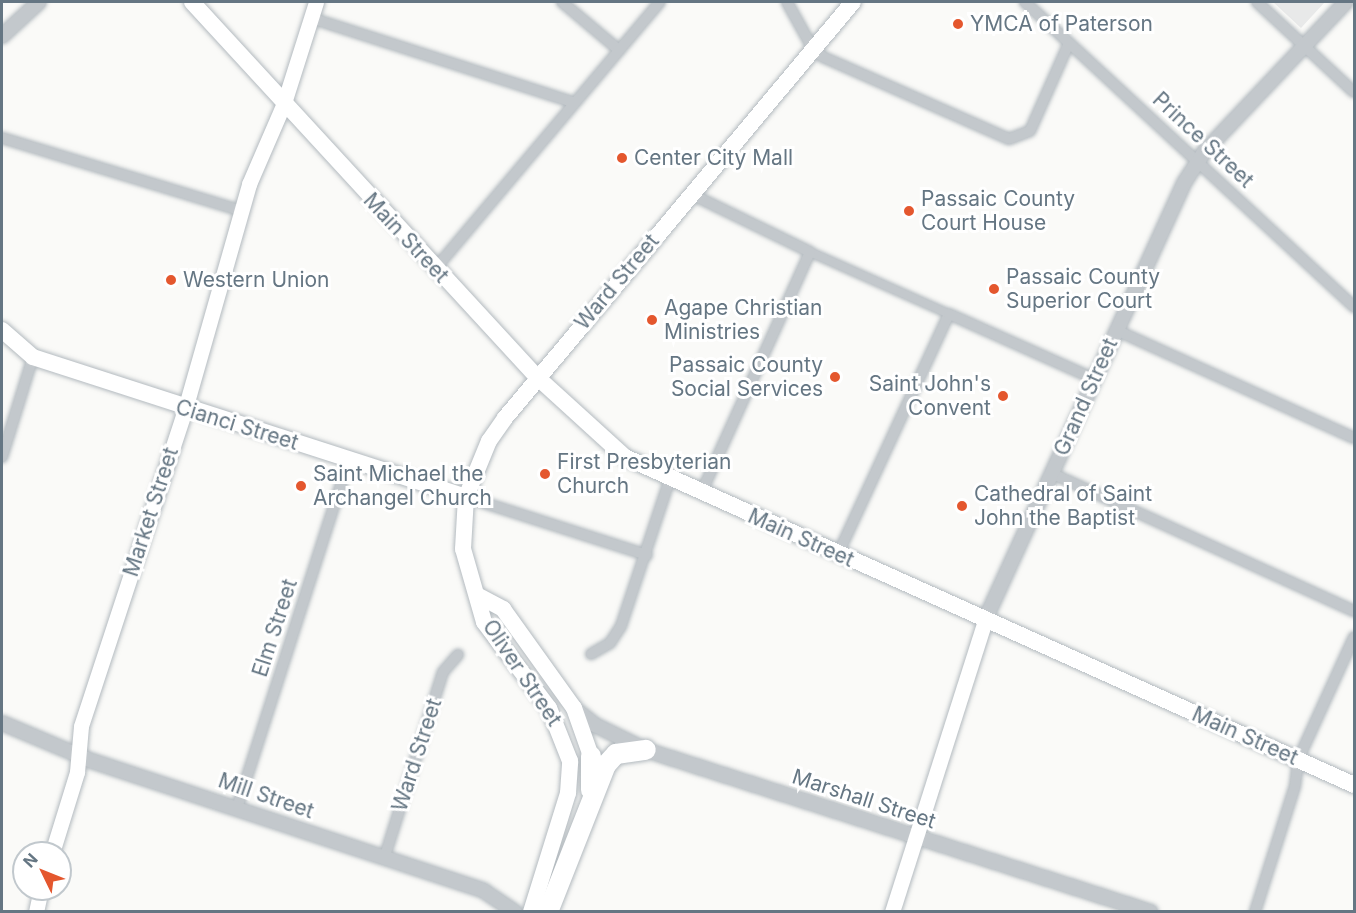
<!DOCTYPE html>
<style>
body{margin:0}
#map{position:relative;width:1356px;height:913px;overflow:hidden;background:#fafaf8;font-family:Inter,sans-serif}
div>[style]{position:absolute}
.built>*{inset:0;background:#e8e9e9}
.roads{filter:drop-shadow(0 0 2px #b3babf) drop-shadow(0 0 2px #b3babf)}
.pedestrian>*{height:8px;margin:-4px;padding:0 4px;transform-origin:4px;border-radius:4px;background:#c3c8cc}
.minor>*{height:10px;margin:-5px;padding:0 5px;transform-origin:5px;border-radius:5px;background:#c3c8cc}
.tertiary>*{height:14px;margin:-7px;padding:0 7px;transform-origin:7px;border-radius:7px;background:#c3c8cc}
.secondary>*{height:15px;margin:-7.5px;padding:0 7.5px;transform-origin:7.5px;border-radius:7.5px;background:#fff}
.primary>*{height:16px;margin:-8px;padding:0 8px;transform-origin:8px;border-radius:8px;background:#fff}
.motorway>*{height:20px;margin:-10px;padding:0 10px;transform-origin:10px;border-radius:10px;background:#fff}
.dots>*{width:16px;height:16px;translate:-50% -50%;box-sizing:border-box;border:3px solid #fff;border-radius:50%}
span{translate:-50% -50%;white-space:nowrap;text-align:center;line-height:1.15;-webkit-text-stroke:6px #fff;paint-order:stroke}
.poi-label{font-size:21px;color:#657683}
.left{translate:0 -50%;text-align:left}
.right{translate:-100% -50%;text-align:right}
.street-label{font-size:21px;color:#657683}
.frame{position:absolute;inset:0;border:3px solid #657683;pointer-events:none}
.north{position:absolute;left:12px;top:841px;width:60px;height:60px;box-sizing:border-box;background:#fff;border:2px solid #c1c8cd;border-radius:50%;rotate:313deg;font-size:16px;font-weight:700;line-height:24px;text-align:center;color:#657683}
.north::after{content:'';display:block;margin:auto;width:21px;height:27px;background:#e4572e;clip-path:polygon(50% 0,100% 100%,50% 72%,0 100%)}
</style>
<div id="map">
<div class="built">
<div style="clip-path:polygon(1273px 2px,1325px 2px,1301px 28px)"></div>
</div>
<div class="roads">
<div class="pedestrian">
<div style="left:810px;top:252px;width:152px;rotate:24deg"></div>
</div>
<div class="minor">
<div style="left:562px;top:2px;width:75px;rotate:40.1deg"></div>
<div style="left:787px;top:2px;width:54px;rotate:61deg"></div>
<div style="left:813px;top:49px;width:13px;rotate:39deg"></div>
<div style="left:823px;top:57px;width:203px;rotate:23.8deg"></div>
<div style="left:1009px;top:139px;width:22px;rotate:-21deg"></div>
<div style="left:1030px;top:131px;width:96px;rotate:-66.1deg"></div>
<div style="left:1025px;top:2px;width:449px;rotate:42.8deg"></div>
<div style="left:1257px;top:2px;width:132px;rotate:42.9deg"></div>
<div style="left:311px;top:18px;width:277px;rotate:17.8deg"></div>
<div style="left:2px;top:138px;width:252px;rotate:16.9deg"></div>
<div style="left:691px;top:194px;width:132px;rotate:26deg"></div>
<div style="left:810px;top:252px;width:265px;rotate:114.3deg"></div>
<div style="left:435px;top:269px;width:349px;rotate:-49.9deg"></div>
<div style="left:1116px;top:330px;width:261px;rotate:24.4deg"></div>
<div style="left:2px;top:457px;width:105px;rotate:-72.8deg"></div>
<div style="left:1051px;top:473px;width:333px;rotate:24.5deg"></div>
<div style="left:466px;top:497px;width:190px;rotate:17.8deg"></div>
<div style="left:838px;top:554px;width:264px;rotate:-65.2deg"></div>
<div style="left:949px;top:314px;width:159px;rotate:24.1deg"></div>
<div style="left:591px;top:654px;width:22px;rotate:-30deg"></div>
<div style="left:610px;top:643px;width:20px;rotate:-57deg"></div>
<div style="left:621px;top:626px;width:155px;rotate:-71.6deg"></div>
<div style="left:237px;top:808px;width:366px;rotate:-72.2deg"></div>
<div style="left:384px;top:859px;width:196px;rotate:-72.5deg"></div>
<div style="left:443px;top:672px;width:23px;rotate:-49deg"></div>
<div style="left:1255px;top:912px;width:132px;rotate:-72.4deg"></div>
<div style="left:1295px;top:786px;width:26px;rotate:-83deg"></div>
<div style="left:1298px;top:760px;width:135px;rotate:-65.5deg"></div>
</div>
<div class="tertiary">
<div style="left:2px;top:36px;width:50px;rotate:-42.6deg"></div>
<div style="left:985px;top:620px;width:480px;rotate:-65.5deg"></div>
<div style="left:1184px;top:183px;width:38px;rotate:-57deg"></div>
<div style="left:1205px;top:151px;width:205px;rotate:-46.6deg"></div>
<div style="left:574px;top:708px;width:27px;rotate:39deg"></div>
<div style="left:595px;top:725px;width:57px;rotate:26.1deg"></div>
<div style="left:646px;top:750px;width:530px;rotate:17.79deg"></div>
<div style="left:2px;top:723px;width:98px;rotate:22.9deg"></div>
<div style="left:92px;top:761px;width:413px;rotate:18.3deg"></div>
<div style="left:484px;top:891px;width:37px;rotate:34deg"></div>
</div>
<div class="secondary">
<div style="left:52px;top:853px;width:85px;rotate:-72.8deg"></div>
<div style="left:77px;top:772px;width:46px;rotate:-85deg"></div>
<div style="left:81px;top:726px;width:334px;rotate:-71.8deg"></div>
<div style="left:185px;top:409px;width:234px;rotate:-74.1deg"></div>
<div style="left:249px;top:184px;width:88px;rotate:-66.6deg"></div>
<div style="left:284px;top:103px;width:106px;rotate:-72.4deg"></div>
<div style="left:36px;top:912px;width:24px;rotate:-78deg"></div>
<div style="left:892px;top:912px;width:306px;rotate:-72.3deg"></div>
</div>
<div class="primary">
<div style="left:192px;top:2px;width:510px;rotate:47.39deg"></div>
<div style="left:537px;top:377px;width:119px;rotate:42.3deg"></div>
<div style="left:625px;top:457px;width:799px;rotate:24.22deg"></div>
<div style="left:2px;top:330px;width:41px;rotate:41.1deg"></div>
<div style="left:33px;top:357px;width:455px;rotate:17.9deg"></div>
<div style="left:477px;top:595px;width:30px;rotate:28deg"></div>
<div style="left:503px;top:609px;width:122px;rotate:54.4deg"></div>
<div style="left:574px;top:708px;width:51px;rotate:70.5deg"></div>
<div style="left:531px;top:912px;width:125px;rotate:-72.7deg"></div>
<div style="left:568px;top:793px;width:32px;rotate:-86deg"></div>
<div style="left:570px;top:761px;width:57px;rotate:-111.6deg"></div>
<div style="left:549px;top:708px;width:108px;rotate:-127.1deg"></div>
<div style="left:484px;top:622px;width:76px;rotate:-106deg"></div>
<div style="left:463px;top:549px;width:52px;rotate:-86.7deg"></div>
<div style="left:466px;top:497px;width:61px;rotate:-67.7deg"></div>
<div style="left:489px;top:441px;width:28px;rotate:-55deg"></div>
<div style="left:505px;top:418px;width:542px;rotate:-50.09deg"></div>
</div>
<div class="motorway">
<div style="left:591px;top:790px;width:34px;rotate:-90deg"></div>
<div style="left:548px;top:912px;width:158px;rotate:-68.5deg"></div>
<div style="left:606px;top:765px;width:15px;rotate:-48deg"></div>
<div style="left:616px;top:754px;width:30px;rotate:-8deg"></div>
</div>
</div>
<div class="dots">
<div style="left:958px;top:24px;background:#e4572e"></div>
<div style="left:622px;top:158px;background:#e4572e"></div>
<div style="left:909px;top:211px;background:#e4572e"></div>
<div style="left:171px;top:280px;background:#e4572e"></div>
<div style="left:994px;top:289px;background:#e4572e"></div>
<div style="left:652px;top:320px;background:#e4572e"></div>
<div style="left:835px;top:377px;background:#e4572e"></div>
<div style="left:1003px;top:396px;background:#e4572e"></div>
<div style="left:545px;top:474px;background:#e4572e"></div>
<div style="left:301px;top:486px;background:#e4572e"></div>
<div style="left:962px;top:506px;background:#e4572e"></div>
</div>
<div class="poi-label">
<span class="left" style="left:970px;top:24px">YMCA of Paterson</span>
<span class="left" style="left:634px;top:158px">Center City Mall</span>
<span class="left" style="left:921px;top:211px">Passaic County<br>Court House</span>
<span class="left" style="left:1006px;top:289px">Passaic County<br>Superior Court</span>
<span class="left" style="left:183px;top:280px">Western Union</span>
<span class="left" style="left:664px;top:320px">Agape Christian<br>Ministries</span>
<span class="right" style="left:823px;top:377px">Passaic County<br>Social Services</span>
<span class="right" style="left:991px;top:396px">Saint John's<br>Convent</span>
<span class="left" style="left:557px;top:474px">First Presbyterian<br>Church</span>
<span class="left" style="left:313px;top:486px">Saint Michael the<br>Archangel Church</span>
<span class="left" style="left:974px;top:506px">Cathedral of Saint<br>John the Baptist</span>
</div>
<div class="street-label">
<span style="left:1203px;top:140px;rotate:43deg">Prince Street</span>
<span style="left:406px;top:238px;rotate:47deg">Main Street</span>
<span style="left:617px;top:282px;rotate:-50deg">Ward Street</span>
<span style="left:1086px;top:397px;rotate:-66deg">Grand Street</span>
<span style="left:237px;top:425px;rotate:17deg">Cianci Street</span>
<span style="left:151px;top:512px;rotate:-72deg">Market Street</span>
<span style="left:801px;top:538px;rotate:24deg">Main Street</span>
<span style="left:275px;top:628px;rotate:-72deg">Elm Street</span>
<span style="left:522px;top:673px;rotate:56deg">Oliver Street</span>
<span style="left:1245px;top:736px;rotate:24deg">Main Street</span>
<span style="left:417px;top:755px;rotate:-72deg">Ward Street</span>
<span style="left:266px;top:796px;rotate:19deg">Mill Street</span>
<span style="left:864px;top:799px;rotate:18deg">Marshall Street</span>
</div>
<div class="frame"></div>
<div class="north">N</div>
</div>
